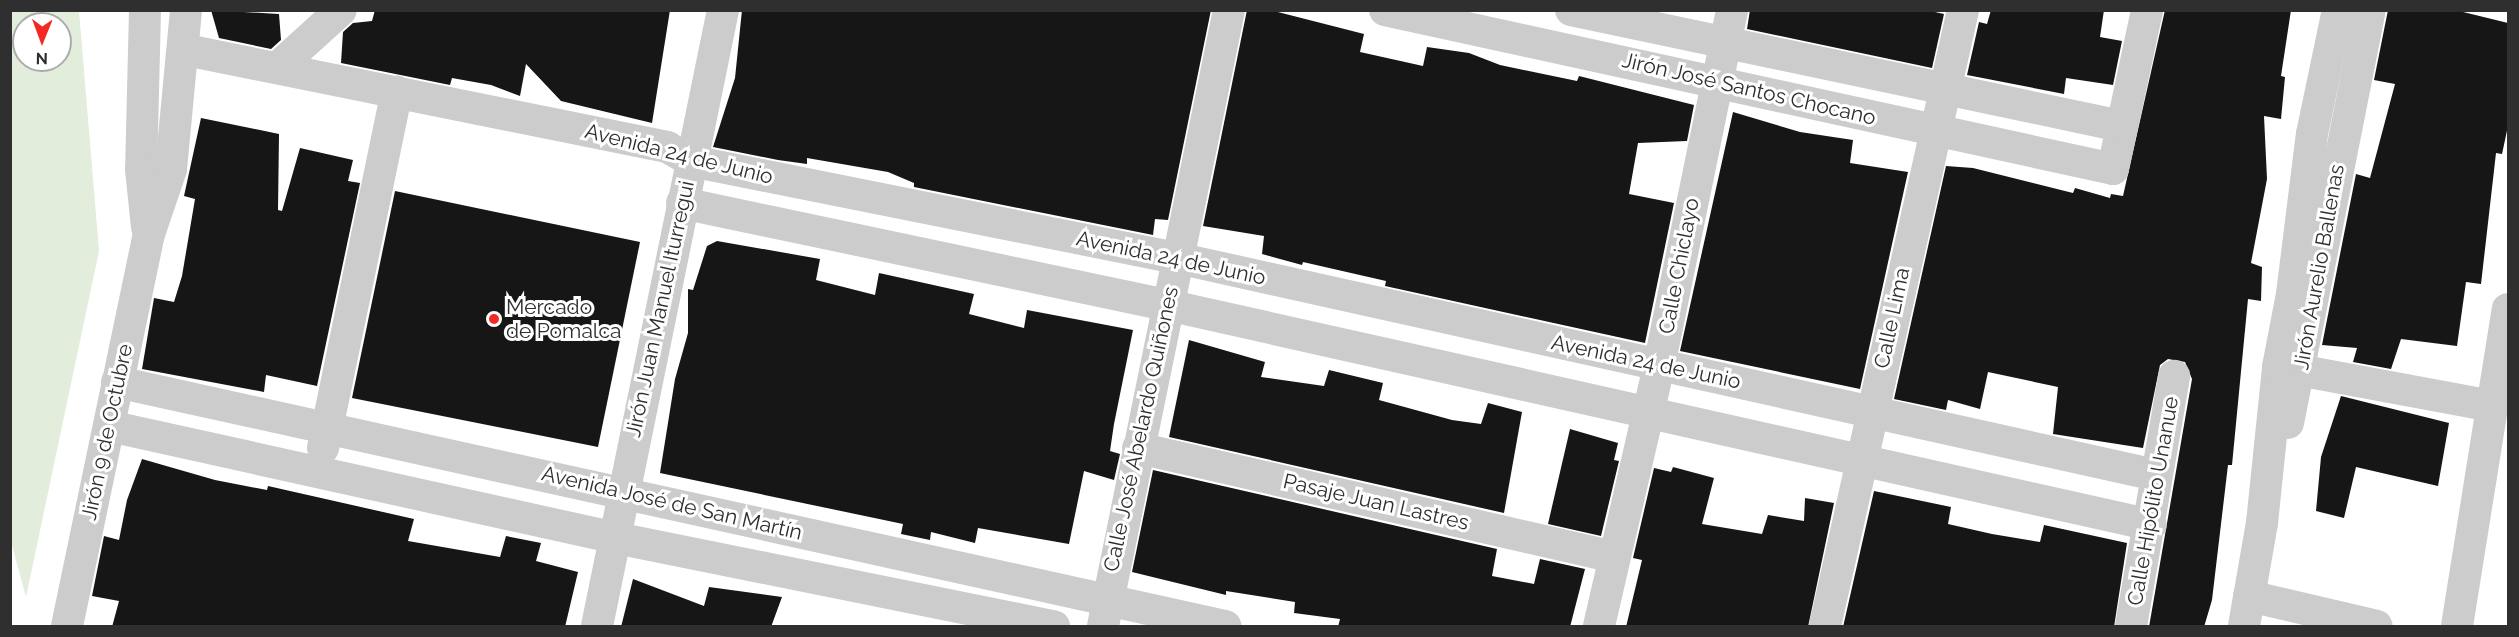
<!DOCTYPE html>
<meta charset="utf-8">
<style>
body{margin:0}
#map{position:relative;width:2519px;height:637px;overflow:hidden;background:#fff;font-family:Raleway,sans-serif}
div>[style]{position:absolute}
.green>*{inset:0;background:#e3eddb}
.building>*{inset:0;background:#161616}
.minor>*{height:32px;margin:-16px;padding:0 16px;transform-origin:16px;border-radius:16px;background:#ccc}
.dots>*{width:16px;height:16px;translate:-50% -50%;box-sizing:border-box;border:3px solid #fff;border-radius:50%}
span{translate:-50% -50%;white-space:nowrap;text-align:center;line-height:1.15;-webkit-text-stroke:6px #fff;paint-order:stroke}
.street-label{font-size:21px;color:#2f2f2f}
.poi-label{font-size:21px;color:#2f2f2f}
.left{translate:0 -50%;text-align:left}
.frame{position:absolute;inset:0;border:12px solid #2f2f2f;pointer-events:none}
.north{position:absolute;left:12px;top:12px;width:60px;height:60px;box-sizing:border-box;background:#fff;border:2px solid #acacac;border-radius:50%;rotate:181deg;font-size:16px;font-weight:700;line-height:24px;text-align:center;color:#2f2f2f}
.north::after{content:'';display:block;margin:auto;width:21px;height:27px;background:#f32923;clip-path:polygon(50% 0,100% 100%,50% 72%,0 100%)}
</style>
<div id="map">
<div class="green">
<div style="clip-path:polygon(evenodd,10px 11px,79px 11px,99px 251px,26px 597px,10px 538px,10px 11px,24px 24px,60px 24px,60px 60px,24px 60px,24px 24px)"></div>
</div>
<div class="building">
<div style="clip-path:polygon(211px 10px,279px 14px,281px 40px,271px 49px,219px 38px)"></div>
<div style="clip-path:polygon(375px 10px,670px 10px,652px 123px,561px 101px,526px 64px,520px 96px,491px 85px,452px 78px,450px 85px,341px 63px,343px 32px,353px 23px,372px 21px)"></div>
<div style="clip-path:polygon(742px 10px,1211px 10px,1168px 220px,1155px 219px,1153px 235px,914px 187px,914px 183px,888px 172px,807px 158px,807px 164px,778px 160px,713px 147px,735px 78px)"></div>
<div style="clip-path:polygon(1247px 10px,1270px 10px,1364px 34px,1360px 52px,1423px 66px,1427px 47px,1469px 53px,1500px 65px,1577px 81px,1579px 76px,1694px 105px,1687px 141px,1638px 143px,1629px 194px,1674px 203px,1645px 343px,1385px 286px,1386px 281px,1303px 262px,1302px 265px,1262px 254px,1264px 236px,1203px 226px)"></div>
<div style="clip-path:polygon(1750px 10px,1926px 10px,1944px 14px,1932px 68px,1747px 29px)"></div>
<div style="clip-path:polygon(1991px 10px,2104px 10px,2100px 37px,2122px 41px,2113px 85px,2066px 78px,2064px 94px,1967px 75px,1979px 22px,1987px 24px)"></div>
<div style="clip-path:polygon(2165px 10px,2291px 10px,2281px 76px,2285px 77px,2281px 119px,2264px 116px,2267px 179px,2251px 263px,2262px 267px,2261px 301px,2248px 299px,2232px 465px,2228px 465px,2212px 600px,2204px 627px,2149px 627px,2192px 379px,2185px 362px,2168px 359px,2160px 365px,2143px 448px,2053px 434px,2058px 387px,1988px 372px,1980px 409px,1948px 400px,1946px 410px,1894px 399px,1946px 166px,1973px 168px,2073px 193px,2075px 188px,2110px 198px,2111px 194px,2123px 196px)"></div>
<div style="clip-path:polygon(2388px 10px,2455px 10px,2508px 23px,2508px 126px,2502px 154px,2496px 153px,2481px 284px,2466px 282px,2457px 346px,2401px 339px,2391px 369px,2353px 362px,2357px 348px,2322px 345px,2356px 174px,2370px 178px,2395px 84px,2374px 80px)"></div>
<div style="clip-path:polygon(1733px 112px,1800px 132px,1853px 140px,1850px 163px,1908px 172px,1860px 389px,1680px 351px)"></div>
<div style="clip-path:polygon(201px 118px,279px 134px,278px 210px,282px 211px,300px 148px,353px 160px,348px 181px,360px 183px,317px 386px,266px 375px,264px 392px,142px 369px,154px 298px,174px 302px,182px 276px,195px 199px,184px 196px)"></div>
<div style="clip-path:polygon(395px 191px,640px 242px,598px 447px,352px 398px)"></div>
<div style="clip-path:polygon(717px 241px,820px 259px,816px 280px,875px 295px,879px 273px,974px 294px,969px 314px,1024px 328px,1027px 310px,1133px 330px,1114px 424px,1110px 451px,1120px 454px,1114px 480px,1084px 471px,1069px 544px,978px 528px,975px 543px,931px 532px,930px 540px,901px 534px,903px 524px,660px 473px,675px 379px,688px 333px,688px 289px,693px 290px,707px 246px)"></div>
<div style="clip-path:polygon(1189px 340px,1265px 362px,1261px 377px,1324px 386px,1329px 370px,1383px 383px,1379px 400px,1452px 420px,1481px 424px,1488px 403px,1522px 412px,1504px 513px,1169px 437px)"></div>
<div style="clip-path:polygon(2341px 396px,2449px 423px,2438px 486px,2356px 467px,2344px 518px,2316px 511px,2321px 457px)"></div>
<div style="clip-path:polygon(1570px 429px,1618px 443px,1614px 460px,1619px 461px,1601px 536px,1548px 524px)"></div>
<div style="clip-path:polygon(142px 459px,215px 480px,267px 490px,268px 486px,414px 519px,408px 541px,500px 557px,506px 536px,541px 543px,536px 561px,578px 572px,565px 627px,112px 627px,119px 601px,92px 596px,104px 536px,119px 540px,127px 500px)"></div>
<div style="clip-path:polygon(1673px 467px,1714px 478px,1702px 524px,1762px 534px,1768px 515px,1804px 521px,1805px 498px,1834px 503px,1808px 627px,1626px 627px,1642px 560px,1633px 558px,1654px 468px,1671px 472px)"></div>
<div style="clip-path:polygon(1153px 470px,1497px 549px,1492px 576px,1534px 584px,1540px 559px,1585px 569px,1570px 627px,1338px 627px,1340px 619px,1294px 613px,1295px 602px,1226px 591px,1226px 595px,1132px 572px)"></div>
<div style="clip-path:polygon(1874px 491px,1951px 507px,1948px 524px,1992px 534px,2040px 542px,2044px 525px,2127px 543px,2114px 627px,1843px 627px)"></div>
<div style="clip-path:polygon(633px 579px,704px 606px,709px 587px,782px 597px,771px 627px,621px 627px)"></div>
</div>
<div class="minor">
<div style="left:145px;top:10px;width:159px;rotate:91.4deg"></div>
<div style="left:141px;top:169px;width:58px;rotate:84.1deg"></div>
<div style="left:1385px;top:10px;width:745px;rotate:12.32deg"></div>
<div style="left:2113px;top:169px;width:163px;rotate:-77.9deg"></div>
<div style="left:1571px;top:10px;width:562px;rotate:11.91deg"></div>
<div style="left:186px;top:50px;width:491px;rotate:11.4deg"></div>
<div style="left:667px;top:147px;width:28px;rotate:30deg"></div>
<div style="left:691px;top:161px;width:496px;rotate:11.3deg"></div>
<div style="left:1177px;top:258px;width:1003px;rotate:12.5deg"></div>
<div style="left:277px;top:68px;width:86px;rotate:-42.2deg"></div>
<div style="left:682px;top:203px;width:496px;rotate:11.9deg"></div>
<div style="left:1167px;top:305px;width:1008px;rotate:12.6deg"></div>
<div style="left:2282px;top:367px;width:215px;rotate:10.5deg"></div>
<div style="left:117px;top:382px;width:1135px;rotate:12.42deg"></div>
<div style="left:2288px;top:423px;width:421px;rotate:-78.8deg"></div>
<div style="left:109px;top:426px;width:519px;rotate:12.46deg"></div>
<div style="left:616px;top:538px;width:447px;rotate:11.4deg"></div>
<div style="left:323px;top:448px;width:364px;rotate:-78.3deg"></div>
<div style="left:1138px;top:448px;width:488px;rotate:12.9deg"></div>
<div style="left:2249px;top:596px;width:131px;rotate:13.2deg"></div>
<div style="left:67px;top:626px;width:397px;rotate:-78.2deg"></div>
<div style="left:148px;top:237px;width:72px;rotate:-71.3deg"></div>
<div style="left:171px;top:169px;width:160px;rotate:-84.6deg"></div>
<div style="left:597px;top:626px;width:629px;rotate:-78.44deg"></div>
<div style="left:1103px;top:626px;width:629px;rotate:-78.44deg"></div>
<div style="left:1599px;top:626px;width:267px;rotate:-77deg"></div>
<div style="left:1659px;top:366px;width:363px;rotate:-78.4deg"></div>
<div style="left:1825px;top:626px;width:631px;rotate:-77.37deg"></div>
<div style="left:2131px;top:626px;width:254px;rotate:-80.2deg"></div>
<div style="left:2244px;top:626px;width:105px;rotate:-80.1deg"></div>
<div style="left:2262px;top:523px;width:157px;rotate:-84.1deg"></div>
<div style="left:2278px;top:367px;width:74px;rotate:-79.1deg"></div>
<div style="left:2292px;top:294px;width:161px;rotate:-82.9deg"></div>
<div style="left:2312px;top:134px;width:127px;rotate:-78.2deg"></div>
<div style="left:2457px;top:626px;width:321px;rotate:-80.9deg"></div>
</div>
<div class="dots">
<div style="left:494px;top:319px;background:#f32923"></div>
</div>
<div class="street-label">
<span style="left:1749px;top:89px;rotate:13deg">Jirón José Santos Chocano</span>
<span style="left:679px;top:154px;rotate:14deg">Avenida 24 de Junio</span>
<span style="left:1171px;top:258px;rotate:12deg">Avenida 24 de Junio</span>
<span style="left:1679px;top:266px;rotate:-79deg">Calle Chiclayo</span>
<span style="left:2319px;top:267px;rotate:-80deg">Jirón Aurelio Ballenas</span>
<span style="left:660px;top:309px;rotate:-78deg">Jirón Juan Manuel Iturregui</span>
<span style="left:1892px;top:318px;rotate:-78deg">Calle Lima</span>
<span style="left:1646px;top:362px;rotate:12deg">Avenida 24 de Junio</span>
<span style="left:1141px;top:429px;rotate:-78deg">Calle José Abelardo Quiñones</span>
<span style="left:107px;top:432px;rotate:-78deg">Jirón 9 de Octubre</span>
<span style="left:2153px;top:501px;rotate:-80deg">Calle Hipólito Unanue</span>
<span style="left:1376px;top:502px;rotate:13deg">Pasaje Juan Lastres</span>
<span style="left:672px;top:503px;rotate:13deg">Avenida José de San Martín</span>
</div>
<div class="poi-label">
<span class="left" style="left:506px;top:319px">Mercado<br>de Pomalca</span>
</div>
<div class="frame"></div>
<div class="north">N</div>
</div>
